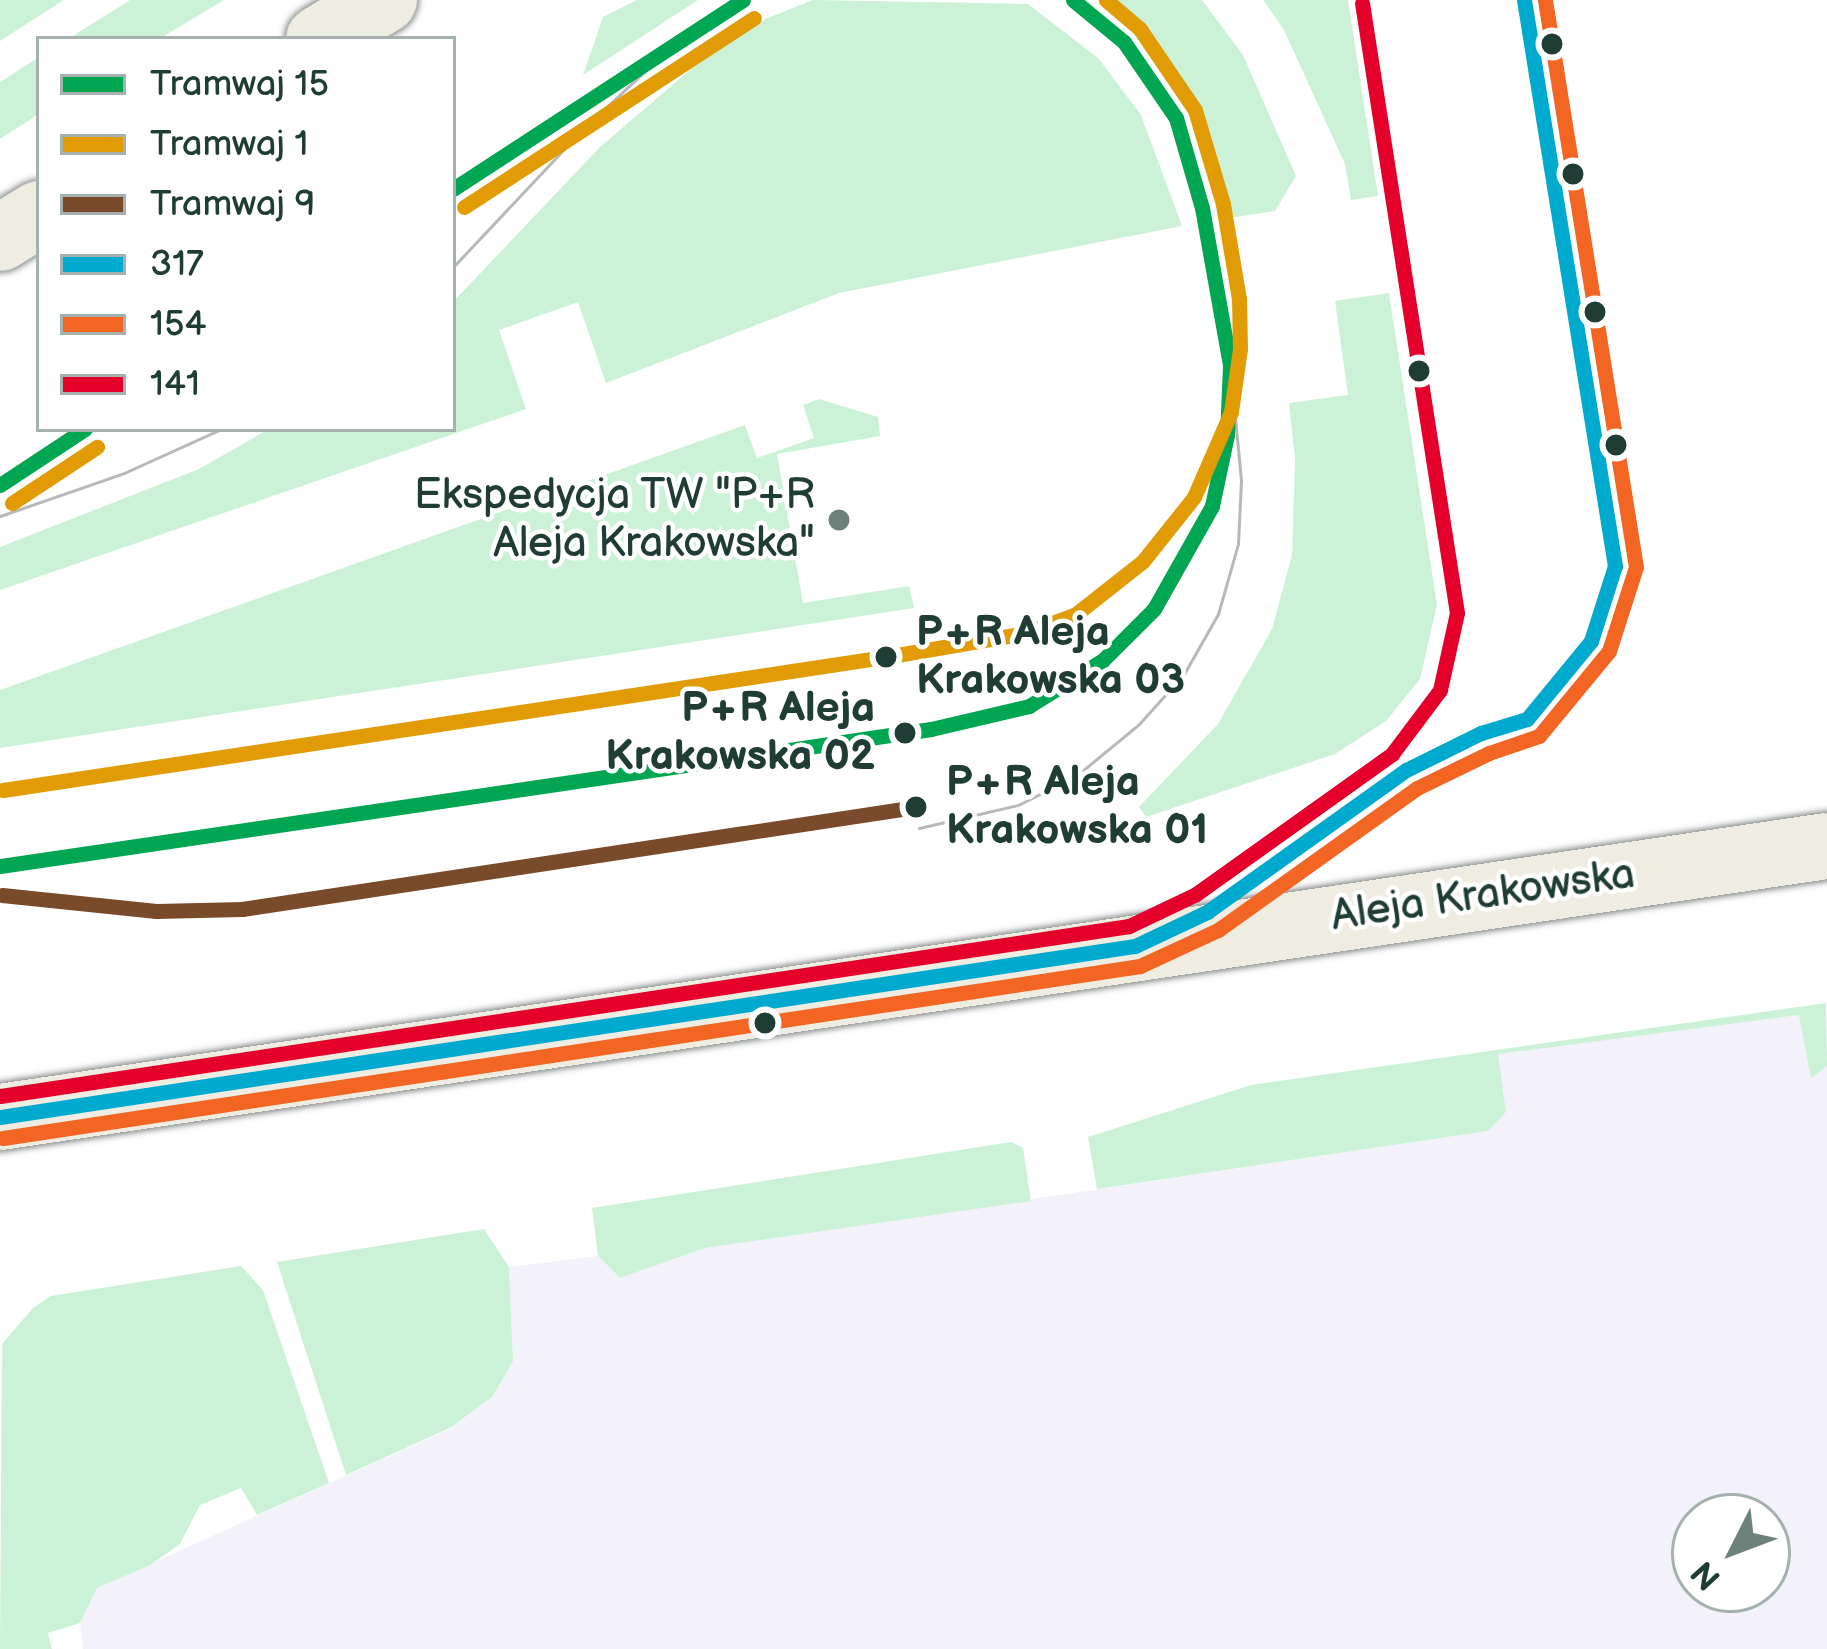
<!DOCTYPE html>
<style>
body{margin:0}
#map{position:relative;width:1827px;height:1649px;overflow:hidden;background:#fff;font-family:"Balsamiq Sans",sans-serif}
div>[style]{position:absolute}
.built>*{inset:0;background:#f3f1fa}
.green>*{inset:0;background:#cbf2d6}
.roads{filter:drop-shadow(0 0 3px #898f8d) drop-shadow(0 0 3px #898f8d)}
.major>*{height:66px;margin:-33px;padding:0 33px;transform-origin:33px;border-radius:33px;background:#efede1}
.tram>*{height:3px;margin:-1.5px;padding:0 1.5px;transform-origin:1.5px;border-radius:1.5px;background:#b6b9b8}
.bus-1>*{height:15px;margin:-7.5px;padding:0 7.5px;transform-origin:7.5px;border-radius:7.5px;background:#00a9ce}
.bus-2>*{height:15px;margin:-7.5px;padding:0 7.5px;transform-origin:7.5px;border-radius:7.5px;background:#f26522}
.bus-3>*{height:15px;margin:-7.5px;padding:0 7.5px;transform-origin:7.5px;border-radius:7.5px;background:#e4002b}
.tram-1>*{height:15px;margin:-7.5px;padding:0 7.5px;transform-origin:7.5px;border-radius:7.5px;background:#00a651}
.tram-2>*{height:15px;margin:-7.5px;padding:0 7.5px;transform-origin:7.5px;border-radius:7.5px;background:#e19c05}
.tram-3>*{height:15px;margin:-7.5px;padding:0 7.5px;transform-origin:7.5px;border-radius:7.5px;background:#7a4b2a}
.dots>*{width:33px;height:33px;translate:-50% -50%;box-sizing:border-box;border:6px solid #fff;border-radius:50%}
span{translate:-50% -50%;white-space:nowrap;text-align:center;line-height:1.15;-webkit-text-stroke:9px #fff;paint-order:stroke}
.poi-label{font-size:42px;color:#1f3d34}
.right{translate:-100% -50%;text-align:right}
.stop-label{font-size:42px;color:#1f3d34;font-weight:700}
.left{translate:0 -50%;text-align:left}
.street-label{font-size:42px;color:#1f3d34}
.legend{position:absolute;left:36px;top:36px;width:420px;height:396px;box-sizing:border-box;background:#fff;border:3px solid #a5b1ae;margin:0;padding:15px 21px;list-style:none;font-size:36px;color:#1f3d34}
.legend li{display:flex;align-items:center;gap:24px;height:60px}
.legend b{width:60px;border:3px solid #a5b1ae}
.north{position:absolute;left:1671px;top:1493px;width:120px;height:120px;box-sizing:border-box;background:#fff;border:3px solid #a5b1ae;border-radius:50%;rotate:228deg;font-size:33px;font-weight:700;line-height:48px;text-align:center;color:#1f3d34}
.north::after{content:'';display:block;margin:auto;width:42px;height:54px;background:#6d817b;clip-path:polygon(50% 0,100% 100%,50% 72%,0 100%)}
</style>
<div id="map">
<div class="built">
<div style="clip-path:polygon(evenodd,1800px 1015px,1811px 1077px,1827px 1066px,1827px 1649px,83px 1649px,80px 1623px,97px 1588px,452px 1428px,492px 1397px,513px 1359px,509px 1267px,598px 1256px,620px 1278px,705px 1248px,1488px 1131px,1506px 1112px,1497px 1054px,1800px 1015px,1695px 1517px,1767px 1517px,1767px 1589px,1695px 1589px,1695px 1517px)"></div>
</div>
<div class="green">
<div style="clip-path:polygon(0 0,64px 0,0 41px)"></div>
<div style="clip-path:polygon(130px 0,224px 0,159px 39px,68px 39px)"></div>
<div style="clip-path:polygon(637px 0,698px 0,583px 75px,603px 17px)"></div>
<div style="clip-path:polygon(813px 0,1028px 4px,1098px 58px,1141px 115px,1182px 226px,839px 293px,606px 383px,578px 302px,499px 330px,526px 409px,0 590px,0 547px,199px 469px,269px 429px,453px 429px,453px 302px,600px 147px,691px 69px,765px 19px)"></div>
<div style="clip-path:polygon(1110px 0,1202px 0,1243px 55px,1296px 176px,1275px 211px,1229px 218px,1218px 159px,1189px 90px,1136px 19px)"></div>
<div style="clip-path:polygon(1263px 0,1348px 0,1378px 196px,1351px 200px,1345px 164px,1284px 30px)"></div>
<div style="clip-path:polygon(39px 57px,39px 114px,0 139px,0 82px)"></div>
<div style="clip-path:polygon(1389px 293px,1437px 605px,1420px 679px,1386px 721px,1335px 754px,1146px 817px,1139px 807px,1218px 724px,1272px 629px,1292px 555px,1295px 459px,1289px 403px,1348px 395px,1335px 301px)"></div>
<div style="clip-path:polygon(819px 399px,878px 417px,880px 436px,777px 454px,803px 603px,909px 586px,914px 608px,0 748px,0 690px,745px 425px,757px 458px,814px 438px,803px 405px)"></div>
<div style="clip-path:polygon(1826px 1003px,1827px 1066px,1811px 1078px,1799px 1015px,1498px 1054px,1506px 1112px,1488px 1131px,1097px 1189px,1088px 1137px,1251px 1085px)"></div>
<div style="clip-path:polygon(1011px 1142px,1023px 1148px,1031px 1201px,705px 1248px,620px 1278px,598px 1256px,592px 1208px)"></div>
<div style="clip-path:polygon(484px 1229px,509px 1267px,513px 1361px,492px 1397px,452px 1427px,346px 1475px,277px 1262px)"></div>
<div style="clip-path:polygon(241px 1266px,263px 1290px,329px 1483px,257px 1515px,241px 1488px,200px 1505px,180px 1544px,150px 1565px,97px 1588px,80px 1623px,48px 1633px,52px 1649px,0 1649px,2px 1344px,33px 1308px,51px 1296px)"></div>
</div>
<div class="roads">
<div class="major">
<div style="left:319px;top:39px;width:76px;rotate:-31deg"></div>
<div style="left:0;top:238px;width:46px;rotate:-31.6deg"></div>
<div style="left:0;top:1117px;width:1847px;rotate:-8.44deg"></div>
</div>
</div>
<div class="tram">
<div style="left:453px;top:267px;width:195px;rotate:-46.7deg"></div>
<div style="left:587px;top:125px;width:117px;rotate:-42.9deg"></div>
<div style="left:0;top:516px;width:131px;rotate:-19.1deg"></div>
<div style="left:124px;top:473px;width:107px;rotate:-24.4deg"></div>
<div style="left:919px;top:828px;width:102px;rotate:-13.1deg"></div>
<div style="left:1018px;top:805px;width:65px;rotate:-26.6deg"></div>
<div style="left:1076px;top:776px;width:82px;rotate:-39.5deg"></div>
<div style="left:1139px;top:724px;width:67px;rotate:-48deg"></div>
<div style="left:1184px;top:674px;width:69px;rotate:-60.5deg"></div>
<div style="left:1218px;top:614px;width:73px;rotate:-74.1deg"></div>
<div style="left:1238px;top:544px;width:64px;rotate:-87.3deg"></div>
<div style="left:1241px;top:480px;width:116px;rotate:-95.5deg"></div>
</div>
<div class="bus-1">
<div style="left:0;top:1117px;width:1148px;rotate:-8.57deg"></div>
<div style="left:1135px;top:946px;width:80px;rotate:-25.3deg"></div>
<div style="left:1207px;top:912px;width:244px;rotate:-35.5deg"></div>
<div style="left:1406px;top:770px;width:84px;rotate:-26.3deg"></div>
<div style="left:1481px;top:733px;width:48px;rotate:-16.9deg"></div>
<div style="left:1527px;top:719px;width:101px;rotate:-50.6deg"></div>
<div style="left:1591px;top:641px;width:79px;rotate:-72.3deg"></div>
<div style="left:1615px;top:566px;width:573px;rotate:-99.13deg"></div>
</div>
<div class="bus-2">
<div style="left:3px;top:1138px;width:1150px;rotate:-8.6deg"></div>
<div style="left:1140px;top:966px;width:86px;rotate:-24.8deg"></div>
<div style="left:1218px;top:930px;width:244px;rotate:-35.5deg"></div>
<div style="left:1417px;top:788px;width:80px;rotate:-25.9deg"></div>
<div style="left:1489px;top:753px;width:53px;rotate:-18.8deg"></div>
<div style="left:1539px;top:736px;width:110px;rotate:-50.5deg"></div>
<div style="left:1609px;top:651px;width:88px;rotate:-72.2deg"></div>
<div style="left:1636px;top:567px;width:574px;rotate:-99.12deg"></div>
</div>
<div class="bus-3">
<div style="left:0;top:1096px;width:1142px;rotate:-8.56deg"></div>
<div style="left:1129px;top:926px;width:74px;rotate:-25.5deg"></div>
<div style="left:1196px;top:894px;width:241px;rotate:-35.5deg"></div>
<div style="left:1392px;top:754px;width:80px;rotate:-53.1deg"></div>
<div style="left:1440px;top:690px;width:79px;rotate:-77.6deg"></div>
<div style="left:1457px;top:613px;width:617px;rotate:-98.85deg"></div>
</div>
<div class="tram-1">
<div style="left:453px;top:189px;width:346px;rotate:-33.1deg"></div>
<div style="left:0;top:485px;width:102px;rotate:-33.4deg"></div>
<div style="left:0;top:866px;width:941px;rotate:-8.37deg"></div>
<div style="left:931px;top:729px;width:101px;rotate:-13.2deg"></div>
<div style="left:1029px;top:706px;width:87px;rotate:-31.9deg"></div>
<div style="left:1103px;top:660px;width:72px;rotate:-45deg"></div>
<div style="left:1154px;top:609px;width:118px;rotate:-60.6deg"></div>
<div style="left:1212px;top:506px;width:73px;rotate:-78.1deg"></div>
<div style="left:1227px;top:435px;width:70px;rotate:-87.5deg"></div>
<div style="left:1230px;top:365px;width:159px;rotate:-100.1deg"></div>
<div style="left:1202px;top:208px;width:94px;rotate:-106.1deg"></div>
<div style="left:1176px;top:118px;width:92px;rotate:-124.4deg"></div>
<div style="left:1124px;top:42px;width:66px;rotate:-140.5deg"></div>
</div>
<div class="tram-2">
<div style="left:464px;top:207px;width:346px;rotate:-33.1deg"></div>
<div style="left:12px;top:503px;width:102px;rotate:-33.4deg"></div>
<div style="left:3px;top:790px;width:892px;rotate:-8.58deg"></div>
<div style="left:885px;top:657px;width:142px;rotate:-9.7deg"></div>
<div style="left:1025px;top:633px;width:54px;rotate:-20.4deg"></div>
<div style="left:1076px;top:614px;width:85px;rotate:-38.3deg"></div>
<div style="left:1143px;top:561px;width:82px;rotate:-51.4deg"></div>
<div style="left:1194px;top:497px;width:93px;rotate:-66.5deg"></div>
<div style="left:1231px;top:412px;width:64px;rotate:-81.9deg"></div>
<div style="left:1240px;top:349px;width:50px;rotate:-91.1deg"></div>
<div style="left:1239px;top:299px;width:96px;rotate:-99.6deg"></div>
<div style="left:1223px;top:204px;width:98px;rotate:-106.6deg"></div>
<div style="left:1195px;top:110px;width:98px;rotate:-124.2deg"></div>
<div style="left:1140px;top:29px;width:45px;rotate:-139.5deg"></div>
</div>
<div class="tram-3">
<div style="left:2px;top:895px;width:155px;rotate:5.9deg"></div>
<div style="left:156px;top:911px;width:86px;rotate:-1.3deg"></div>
<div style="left:242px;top:909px;width:682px;rotate:-8.61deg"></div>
</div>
<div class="dots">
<div style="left:1552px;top:44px;background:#1f3d34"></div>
<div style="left:1573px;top:174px;background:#1f3d34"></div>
<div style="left:1595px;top:312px;background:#1f3d34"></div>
<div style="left:1419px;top:371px;background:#1f3d34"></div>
<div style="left:1616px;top:445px;background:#1f3d34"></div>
<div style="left:839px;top:520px;background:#6d817b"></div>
<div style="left:886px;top:657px;background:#1f3d34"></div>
<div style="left:905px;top:733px;background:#1f3d34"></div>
<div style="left:916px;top:807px;background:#1f3d34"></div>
<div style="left:765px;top:1023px;background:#1f3d34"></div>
</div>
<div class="poi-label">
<span class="right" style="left:815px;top:520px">Ekspedycja TW "P+R<br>Aleja Krakowska"</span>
</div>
<div class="stop-label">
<span class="left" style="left:916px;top:657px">P+R Aleja<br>Krakowska 03</span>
<span class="right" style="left:875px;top:733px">P+R Aleja<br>Krakowska 02</span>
<span class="left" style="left:946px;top:807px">P+R Aleja<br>Krakowska 01</span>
</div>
<div class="street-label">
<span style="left:1483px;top:896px;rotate:-8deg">Aleja Krakowska</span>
</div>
<ul class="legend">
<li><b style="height:15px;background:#00a651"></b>Tramwaj 15</li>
<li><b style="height:15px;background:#e19c05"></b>Tramwaj 1</li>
<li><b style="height:15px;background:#7a4b2a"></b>Tramwaj 9</li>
<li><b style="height:15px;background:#00a9ce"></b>317</li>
<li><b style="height:15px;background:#f26522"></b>154</li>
<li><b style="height:15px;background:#e4002b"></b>141</li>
</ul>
<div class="north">N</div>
</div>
